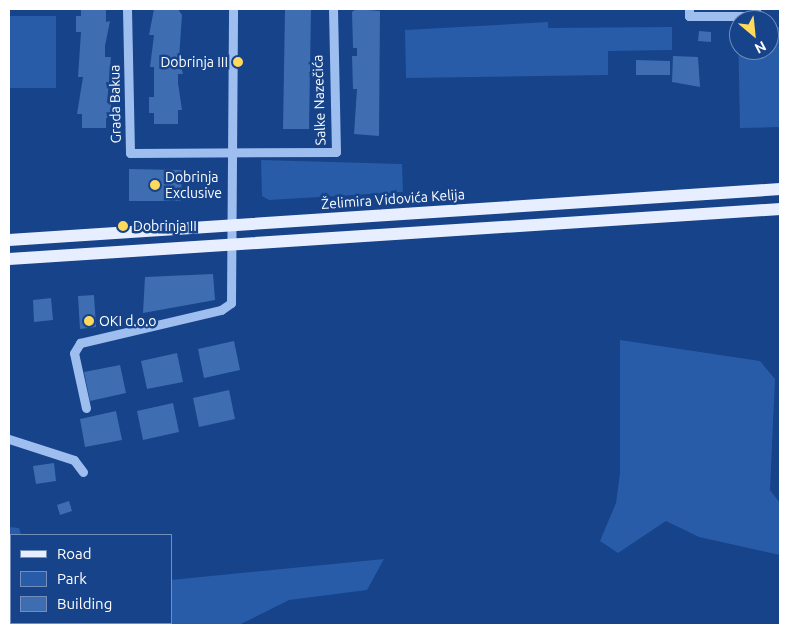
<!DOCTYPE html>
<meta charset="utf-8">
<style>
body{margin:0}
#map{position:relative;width:789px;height:634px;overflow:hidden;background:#164389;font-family:Ubuntu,sans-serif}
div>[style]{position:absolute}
.green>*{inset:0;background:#285ca8}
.building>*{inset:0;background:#3e6db2}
.minor>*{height:9px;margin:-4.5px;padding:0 4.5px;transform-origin:4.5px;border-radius:4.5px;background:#9ebeef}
.major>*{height:12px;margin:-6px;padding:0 6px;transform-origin:6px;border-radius:6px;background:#e6eeff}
.dots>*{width:14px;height:14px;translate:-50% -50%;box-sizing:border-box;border:2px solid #164389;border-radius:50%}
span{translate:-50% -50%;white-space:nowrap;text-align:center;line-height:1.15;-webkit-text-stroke:5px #164389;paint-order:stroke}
.poi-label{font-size:14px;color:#fff}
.right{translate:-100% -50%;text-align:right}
.left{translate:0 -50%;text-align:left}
.street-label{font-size:14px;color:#fff}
.frame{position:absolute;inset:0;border:10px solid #fff;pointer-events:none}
.legend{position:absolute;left:10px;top:534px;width:162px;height:90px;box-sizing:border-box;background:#164389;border:1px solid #738eb8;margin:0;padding:6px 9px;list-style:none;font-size:15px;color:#fff}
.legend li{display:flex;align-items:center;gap:10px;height:25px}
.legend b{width:25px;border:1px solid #738eb8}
.north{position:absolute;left:729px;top:10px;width:50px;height:50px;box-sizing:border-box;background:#164389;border:1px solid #738eb8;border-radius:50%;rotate:152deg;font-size:14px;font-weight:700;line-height:20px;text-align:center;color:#fff}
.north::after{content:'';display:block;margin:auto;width:18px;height:22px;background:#ffd85c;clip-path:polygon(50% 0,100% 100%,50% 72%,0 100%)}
</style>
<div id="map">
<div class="green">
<div style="clip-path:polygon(9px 16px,56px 16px,56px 88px,9px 88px)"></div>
<div style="clip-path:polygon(548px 22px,548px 28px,672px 27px,672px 50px,608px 51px,608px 75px,406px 78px,405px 30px)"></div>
<div style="clip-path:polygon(769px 27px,780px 27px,780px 127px,740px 128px,738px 28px,739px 50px,769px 50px)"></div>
<div style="clip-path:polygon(261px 160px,402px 164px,403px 192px,269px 200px,262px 196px)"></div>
<div style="clip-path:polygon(620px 340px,760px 361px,775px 379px,770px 490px,780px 503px,780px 555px,699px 537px,666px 521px,618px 553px,600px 541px,616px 503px,620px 473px)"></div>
<div style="clip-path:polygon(9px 527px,19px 528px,21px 535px,11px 535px,11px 623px,171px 623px,171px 580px,384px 559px,367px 590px,289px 600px,239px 625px,9px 625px)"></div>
</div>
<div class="building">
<div style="clip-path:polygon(81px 9px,106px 9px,106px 22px,110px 21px,105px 46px,105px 57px,111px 57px,107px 103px,111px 103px,111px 118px,106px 118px,106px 128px,82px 128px,82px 114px,77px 114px,83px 77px,78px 77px,81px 32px,76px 32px,76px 16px,81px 16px)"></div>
<div style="clip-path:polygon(154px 9px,178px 9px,182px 15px,179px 59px,183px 74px,178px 74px,178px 83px,182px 110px,178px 110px,178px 124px,154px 124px,154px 113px,149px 113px,149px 97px,154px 97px,154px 67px,150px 67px,154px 35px,149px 35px)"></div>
<div style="clip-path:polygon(285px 9px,311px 9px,309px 129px,283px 129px)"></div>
<div style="clip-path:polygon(356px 9px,380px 11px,379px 136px,354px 134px,357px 89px,353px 89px,352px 56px,357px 56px,357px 48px,353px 48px,352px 12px)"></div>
<div style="clip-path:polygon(699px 31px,711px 32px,711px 42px,698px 41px)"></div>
<div style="clip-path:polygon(673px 56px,698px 57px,700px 87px,672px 82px)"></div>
<div style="clip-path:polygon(636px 60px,670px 61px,670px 75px,636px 75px)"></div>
<div style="clip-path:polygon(129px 169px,182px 170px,181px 201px,129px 201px)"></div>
<div style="clip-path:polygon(213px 274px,215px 300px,143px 313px,145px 277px)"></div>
<div style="clip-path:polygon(94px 295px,96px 327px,80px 329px,78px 296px)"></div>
<div style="clip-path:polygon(51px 298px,53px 320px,34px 322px,33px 300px)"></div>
<div style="clip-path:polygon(234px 341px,240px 370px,204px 378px,198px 349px)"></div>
<div style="clip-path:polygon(177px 353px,183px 382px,147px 389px,141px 361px)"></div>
<div style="clip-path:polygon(120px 365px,126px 393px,90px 401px,84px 372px)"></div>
<div style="clip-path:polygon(229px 390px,235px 419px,199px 427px,193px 398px)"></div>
<div style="clip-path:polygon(173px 403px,179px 432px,143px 440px,137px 411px)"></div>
<div style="clip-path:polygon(116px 411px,122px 440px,85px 447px,80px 419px)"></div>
<div style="clip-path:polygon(54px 463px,56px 481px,36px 484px,33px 466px)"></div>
<div style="clip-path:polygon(69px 501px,72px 511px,60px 515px,57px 505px)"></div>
</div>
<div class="minor">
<div style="left:127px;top:9px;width:144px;rotate:88.8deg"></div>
<div style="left:130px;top:153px;width:206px;rotate:-0.3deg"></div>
<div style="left:336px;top:152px;width:143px;rotate:-91.2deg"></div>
<div style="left:689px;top:9px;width:7px;rotate:90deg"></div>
<div style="left:689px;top:16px;width:67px"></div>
<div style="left:756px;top:16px;width:7px;rotate:-90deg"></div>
<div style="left:86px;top:408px;width:56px;rotate:-102.3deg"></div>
<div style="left:74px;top:353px;width:12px;rotate:-59deg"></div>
<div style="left:80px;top:343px;width:145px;rotate:-13.2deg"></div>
<div style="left:221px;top:310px;width:12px;rotate:-35deg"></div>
<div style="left:231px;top:303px;width:294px;rotate:-89.6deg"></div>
<div style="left:9px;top:439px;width:68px;rotate:17.9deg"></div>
<div style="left:74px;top:460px;width:15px;rotate:53deg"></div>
</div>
<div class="major">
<div style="left:9px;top:240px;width:773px;rotate:-3.78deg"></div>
<div style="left:9px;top:259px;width:773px;rotate:-3.71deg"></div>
</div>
<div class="dots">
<div style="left:238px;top:62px;background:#ffd85c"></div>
<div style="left:155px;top:185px;background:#ffd85c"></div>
<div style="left:123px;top:226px;background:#ffd85c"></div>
<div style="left:89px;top:321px;background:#ffd85c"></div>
</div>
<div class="poi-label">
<span class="right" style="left:228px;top:62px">Dobrinja III</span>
<span class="left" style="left:165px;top:185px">Dobrinja<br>Exclusive</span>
<span class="left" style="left:133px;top:226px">Dobrinja II</span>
<span class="left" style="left:99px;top:321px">OKI d.o.o</span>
</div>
<div class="street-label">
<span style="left:319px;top:100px;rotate:-92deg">Salke Nazečića</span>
<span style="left:115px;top:104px;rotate:-91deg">Grada Bakua</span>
<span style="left:393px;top:199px;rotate:-4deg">Želimira Vidovića Kelija</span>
</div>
<div class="frame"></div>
<ul class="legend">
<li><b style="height:6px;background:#e6eeff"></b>Road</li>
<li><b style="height:14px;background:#285ca8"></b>Park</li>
<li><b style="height:14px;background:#3e6db2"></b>Building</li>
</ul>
<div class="north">N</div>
</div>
